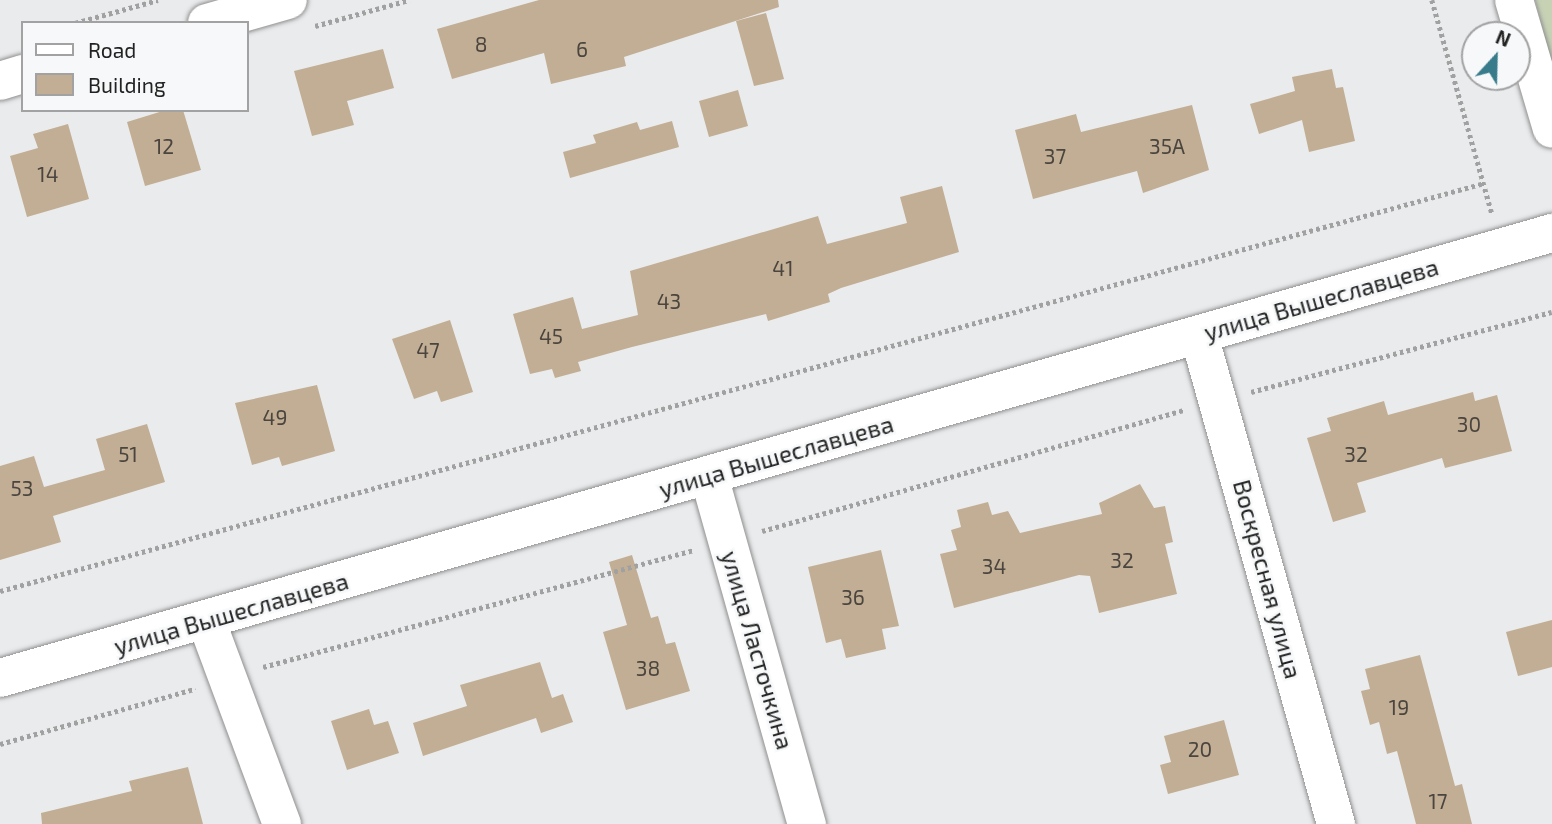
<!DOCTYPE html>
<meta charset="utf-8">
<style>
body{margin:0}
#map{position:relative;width:1552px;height:824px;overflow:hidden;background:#eaebec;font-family:"Exo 2",sans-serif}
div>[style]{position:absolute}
.green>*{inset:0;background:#c7d2b5}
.building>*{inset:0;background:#c2ae94}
.path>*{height:4.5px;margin-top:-2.25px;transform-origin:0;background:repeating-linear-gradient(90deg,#a1a1a2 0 3.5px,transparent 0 7px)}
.roads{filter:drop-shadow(0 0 2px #8f8f90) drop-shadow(0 0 2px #8f8f90)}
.minor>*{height:38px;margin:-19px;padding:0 19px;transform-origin:19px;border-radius:19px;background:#fff}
.tertiary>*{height:38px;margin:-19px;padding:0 19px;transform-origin:19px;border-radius:19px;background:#fff}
span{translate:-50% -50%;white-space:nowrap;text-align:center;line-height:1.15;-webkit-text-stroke:5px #f7f8f9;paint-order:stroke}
.number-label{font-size:21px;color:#4a453e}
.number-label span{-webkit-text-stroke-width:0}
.street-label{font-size:24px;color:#222}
.legend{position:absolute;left:21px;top:21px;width:228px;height:91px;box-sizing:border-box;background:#f7f8f9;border:2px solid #a2a2a3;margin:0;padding:9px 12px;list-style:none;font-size:21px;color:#222}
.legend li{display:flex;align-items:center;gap:14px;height:35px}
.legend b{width:35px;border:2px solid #a2a2a3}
.north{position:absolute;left:1461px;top:21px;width:70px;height:70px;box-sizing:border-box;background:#f7f8f9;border:2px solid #a2a2a3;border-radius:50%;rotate:22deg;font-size:19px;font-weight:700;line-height:28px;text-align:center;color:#222}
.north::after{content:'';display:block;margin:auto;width:24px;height:32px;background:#387c8b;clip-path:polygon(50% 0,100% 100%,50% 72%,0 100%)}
</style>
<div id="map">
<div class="green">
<div style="clip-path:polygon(1535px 0,1552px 0,1552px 64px)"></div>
</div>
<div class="building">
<div style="clip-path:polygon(539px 0,778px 0,779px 7px,624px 57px,626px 66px,551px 84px,544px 53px,452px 79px,437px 29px)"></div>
<div style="clip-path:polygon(766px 13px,784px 79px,754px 86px,736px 21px)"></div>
<div style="clip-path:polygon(383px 49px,394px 88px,347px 101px,354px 125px,312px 136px,294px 71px)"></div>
<div style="clip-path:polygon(1332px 69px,1336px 88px,1343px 87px,1355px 141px,1309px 152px,1302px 120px,1259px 134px,1250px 104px,1295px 91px,1292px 77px)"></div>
<div style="clip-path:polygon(738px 90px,748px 126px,709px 137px,699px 101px)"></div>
<div style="clip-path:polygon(1192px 105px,1209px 170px,1143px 193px,1137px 171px,1033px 199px,1015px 130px,1076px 114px,1081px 132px)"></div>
<div style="clip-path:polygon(166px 110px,183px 110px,201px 170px,145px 186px,127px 122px)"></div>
<div style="clip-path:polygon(672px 121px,679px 147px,570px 178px,563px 152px,596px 143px,593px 135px,637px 122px,640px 130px)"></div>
<div style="clip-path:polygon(68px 124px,89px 199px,27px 217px,10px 156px,38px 148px,33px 134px)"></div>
<div style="clip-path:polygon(942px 186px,959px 252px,841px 288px,828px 294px,830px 302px,768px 321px,766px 314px,632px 347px,578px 362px,581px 371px,555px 378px,552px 369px,530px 374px,513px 314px,573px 297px,582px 329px,638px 315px,630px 271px,818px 216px,827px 244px,907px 223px,900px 197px)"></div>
<div style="clip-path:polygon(450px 320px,473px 392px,441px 402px,437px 391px,414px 399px,392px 339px)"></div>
<div style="clip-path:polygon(317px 385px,335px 451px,282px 466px,279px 457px,252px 465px,235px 403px)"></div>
<div style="clip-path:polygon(1473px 392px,1475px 401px,1497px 395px,1512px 451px,1445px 468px,1442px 458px,1357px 483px,1366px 512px,1333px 522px,1307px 438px,1331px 431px,1327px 418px,1384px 401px,1388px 415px)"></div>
<div style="clip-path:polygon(147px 424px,165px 482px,53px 516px,61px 542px,0 560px,0 466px,34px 456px,44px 487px,105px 470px,96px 439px)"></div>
<div style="clip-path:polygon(1140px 484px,1154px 508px,1165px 506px,1173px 542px,1165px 544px,1177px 594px,1099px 613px,1090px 576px,1079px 575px,954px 608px,940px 554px,957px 550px,951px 530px,961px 527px,957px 510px,988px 502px,992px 515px,1008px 511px,1020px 533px,1102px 514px,1099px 503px)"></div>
<div style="clip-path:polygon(881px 550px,899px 626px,882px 629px,886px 649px,846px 658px,841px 639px,826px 643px,808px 567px)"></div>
<div style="clip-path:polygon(632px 555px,651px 618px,658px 616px,666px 644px,675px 642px,690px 691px,626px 710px,603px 632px,627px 625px,609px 562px)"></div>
<div style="clip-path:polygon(1552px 620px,1552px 667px,1518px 676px,1506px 632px)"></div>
<div style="clip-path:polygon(1420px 655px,1455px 786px,1462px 784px,1472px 824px,1416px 824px,1397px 751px,1387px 754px,1379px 722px,1370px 725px,1361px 691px,1370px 689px,1365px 669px)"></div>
<div style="clip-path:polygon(540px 662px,552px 698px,563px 694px,573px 722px,541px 733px,536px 718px,423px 756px,413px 723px,467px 706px,460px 685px)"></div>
<div style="clip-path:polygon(369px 709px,374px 725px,388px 721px,399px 753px,347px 770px,331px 721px)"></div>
<div style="clip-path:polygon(1224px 720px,1239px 775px,1168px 794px,1160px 765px,1171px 762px,1164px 736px)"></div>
<div style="clip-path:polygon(188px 767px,203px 824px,42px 824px,41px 813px,132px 791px,129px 781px)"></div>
</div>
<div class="path">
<div style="left:1432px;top:0;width:221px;rotate:74.3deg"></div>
<div style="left:75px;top:23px;width:86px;rotate:-15.5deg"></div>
<div style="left:315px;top:26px;width:98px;rotate:-15.5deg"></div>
<div style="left:1251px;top:392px;width:311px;rotate:-14.9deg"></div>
<div style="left:762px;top:531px;width:440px;rotate:-16deg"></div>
<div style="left:0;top:591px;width:1539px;rotate:-15.37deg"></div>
<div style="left:263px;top:667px;width:446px;rotate:-15.2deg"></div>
<div style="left:0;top:744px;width:203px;rotate:-15.8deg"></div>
</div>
<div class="roads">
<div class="minor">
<div style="left:207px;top:23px;width:84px;rotate:-15.9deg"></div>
<div style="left:0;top:81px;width:24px;rotate:-17deg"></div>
<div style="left:1199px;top:335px;width:508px;rotate:74.35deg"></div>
<div style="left:709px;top:476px;width:362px;rotate:74.3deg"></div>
<div style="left:206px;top:620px;width:218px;rotate:69.6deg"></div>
</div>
<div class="tertiary">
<div style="left:1514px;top:0;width:134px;rotate:73.6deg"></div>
<div style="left:0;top:678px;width:1615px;rotate:-16deg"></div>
</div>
</div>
<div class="number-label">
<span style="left:481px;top:44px">8</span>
<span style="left:582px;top:49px">6</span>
<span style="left:164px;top:146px">12</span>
<span style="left:1167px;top:146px">35А</span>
<span style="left:1055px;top:156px">37</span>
<span style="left:48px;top:174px">14</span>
<span style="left:783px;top:268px">41</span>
<span style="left:669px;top:301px">43</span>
<span style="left:551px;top:336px">45</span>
<span style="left:428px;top:350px">47</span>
<span style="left:275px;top:417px">49</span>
<span style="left:1469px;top:424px">30</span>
<span style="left:128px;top:454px">51</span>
<span style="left:1356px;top:454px">32</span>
<span style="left:22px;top:488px">53</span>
<span style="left:1122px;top:560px">32</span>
<span style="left:994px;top:566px">34</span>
<span style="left:853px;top:597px">36</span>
<span style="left:648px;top:668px">38</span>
<span style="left:1399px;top:707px">19</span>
<span style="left:1200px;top:749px">20</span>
<span style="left:1438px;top:801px">17</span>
</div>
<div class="street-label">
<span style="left:1321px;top:299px;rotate:-16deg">улица Вышеславцева</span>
<span style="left:776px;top:456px;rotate:-16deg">улица Вышеславцева</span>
<span style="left:1268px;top:579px;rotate:75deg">Воскресная улица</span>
<span style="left:231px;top:613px;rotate:-16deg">улица Вышеславцева</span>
<span style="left:758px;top:650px;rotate:74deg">улица Ласточкина</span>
</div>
<ul class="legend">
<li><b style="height:9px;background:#fff"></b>Road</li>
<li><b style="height:19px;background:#c2ae94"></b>Building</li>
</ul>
<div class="north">N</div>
</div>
